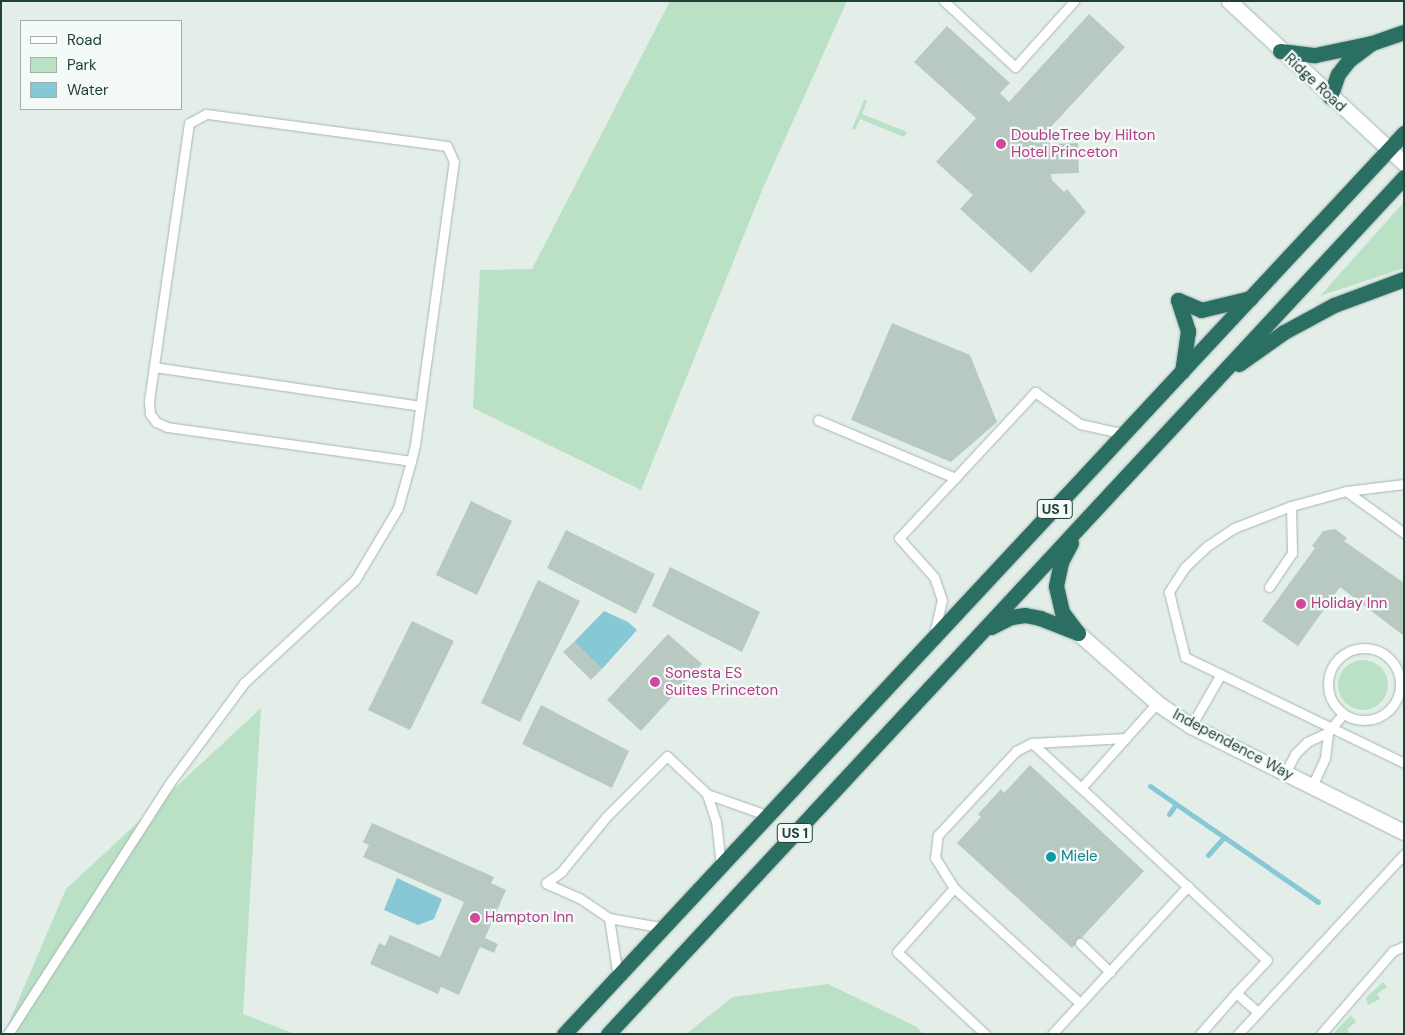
<!DOCTYPE html>
<style>
body{margin:0}
#map{position:relative;width:1405px;height:1035px;overflow:hidden;background:#e3eee9;font-family:"DM Sans",sans-serif}
div>[style]{position:absolute}
.green>*{inset:0;background:#bae0c5}
.round{border-radius:50%}
.water>*{inset:0;background:#87c8d6}
.stream>*{height:5px;margin:-2.5px;padding:0 2.5px;transform-origin:2.5px;border-radius:2.5px;background:#87c8d6}
.building>*{inset:0;background:#b8c9c2}
.roads{filter:drop-shadow(0 0 1px #a5b6b1) drop-shadow(0 0 1px #a5b6b1)}
.lane>*{height:9px;margin:-4.5px;padding:0 4.5px;transform-origin:4.5px;border-radius:4.5px;background:#fff}
.lane>.ring{margin:-4.5px;padding:0;box-sizing:content-box;background:none;border:9px solid #fff;border-radius:50%}
.street>*{height:15px;margin:-7.5px;padding:0 7.5px;transform-origin:7.5px;border-radius:7.5px;background:#fff}
.secondary>*{height:15px;margin:-7.5px;padding:0 7.5px;transform-origin:7.5px;border-radius:7.5px;background:#fff}
.highway>*{height:15px;margin:-7.5px;padding:0 7.5px;transform-origin:7.5px;border-radius:7.5px;background:#2b6f62}
.dots>*{width:14px;height:14px;translate:-50% -50%;box-sizing:border-box;border:2px solid #f4faf7;border-radius:50%}
span{translate:-50% -50%;white-space:nowrap;text-align:center;line-height:1.15;-webkit-text-stroke:4.5px #f4faf7;paint-order:stroke}
.shield-label span{padding:1px 4px;background:#f4faf7;border:1px solid;border-radius:4px;-webkit-text-stroke-width:0}
.shield-label{font-size:14px;color:#214039;font-weight:700}
.street-label{font-size:15px;color:#214039}
.hotel-label{font-size:15px;color:#b23c85}
.left{translate:0 -50%;text-align:left}
.culture-label{font-size:15px;color:#0d838f}
.frame{position:absolute;inset:0;border:2px solid #214039;pointer-events:none}
.legend{position:absolute;left:20px;top:20px;width:162px;height:90px;box-sizing:border-box;background:#f4faf7;border:1px solid #a0b0ab;margin:0;padding:6px 9px;list-style:none;font-size:15px;color:#214039}
.legend li{display:flex;align-items:center;gap:10px;height:25px}
.legend b{width:25px;border:1px solid #a0b0ab}
</style>
<div id="map">
<div class="green">
<div style="clip-path:polygon(670px 1px,847px 1px,763px 188px,641px 490px,473px 408px,480px 270px,532px 269px)"></div>
<div style="clip-path:polygon(864px 100px,867px 101px,862px 114px,907px 132px,904px 137px,860px 119px,855px 130px,852px 129px)"></div>
<div style="clip-path:polygon(1404px 202px,1404px 268px,1320px 296px)"></div>
<div class="round" style="left:1338px;top:660px;width:50px;height:50px"></div>
<div style="clip-path:polygon(261px 708px,243px 1014px,295px 1034px,4px 1034px,66px 889px)"></div>
<div style="clip-path:polygon(1383px 982px,1387px 987px,1377px 994px,1380px 999px,1368px 1005px,1366px 998px)"></div>
<div style="clip-path:polygon(828px 984px,917px 1027px,923px 1034px,686px 1034px,733px 997px)"></div>
<div style="clip-path:polygon(1351px 1015px,1356px 1022px,1347px 1029px,1350px 1034px,1333px 1034px)"></div>
</div>
<div class="water">
<div style="clip-path:polygon(604px 611px,628px 622px,637px 630px,602px 669px,574px 642px)"></div>
<div style="clip-path:polygon(397px 878px,442px 899px,434px 919px,418px 925px,384px 910px)"></div>
</div>
<div class="stream">
<div style="left:1150px;top:786px;width:204px;rotate:34.6deg"></div>
<div style="left:1169px;top:814px;width:12px;rotate:-55deg"></div>
<div style="left:1208px;top:855px;width:24px;rotate:-48deg"></div>
</div>
<div class="building">
<div style="clip-path:polygon(1089px 14px,1125px 47px,1049px 129px,1050px 144px,1078px 143px,1079px 173px,1051px 174px,1052px 180px,1064px 192px,1067px 189px,1086px 212px,1031px 273px,960px 209px,973px 195px,936px 162px,976px 118px,914px 62px,947px 26px,1010px 83px,1000px 93px,1009px 102px)"></div>
<div style="clip-path:polygon(892px 323px,970px 355px,997px 422px,951px 462px,851px 420px)"></div>
<div style="clip-path:polygon(471px 501px,512px 521px,477px 595px,436px 575px)"></div>
<div style="clip-path:polygon(1335px 529px,1347px 538px,1344px 541px,1404px 583px,1404px 636px,1340px 587px,1298px 646px,1262px 621px,1315px 548px,1312px 546px,1323px 531px)"></div>
<div style="clip-path:polygon(566px 530px,655px 574px,636px 614px,547px 568px)"></div>
<div style="clip-path:polygon(670px 567px,760px 612px,742px 652px,652px 606px)"></div>
<div style="clip-path:polygon(538px 580px,580px 601px,520px 722px,481px 703px)"></div>
<div style="clip-path:polygon(412px 621px,454px 641px,410px 730px,368px 710px)"></div>
<div style="clip-path:polygon(668px 634px,702px 664px,641px 731px,607px 700px)"></div>
<div style="clip-path:polygon(574px 642px,602px 669px,591px 680px,563px 652px)"></div>
<div style="clip-path:polygon(541px 705px,629px 751px,612px 788px,522px 744px)"></div>
<div style="clip-path:polygon(1030px 765px,1144px 871px,1072px 948px,957px 843px,981px 817px,978px 814px,1001px 789px,1004px 793px)"></div>
<div style="clip-path:polygon(372px 823px,494px 877px,491px 883px,506px 890px,485px 938px,498px 944px,494px 953px,480px 947px,459px 995px,441px 987px,438px 994px,370px 964px,379px 943px,385px 946px,390px 935px,440px 957px,464px 902px,363px 857px,369px 845px,363px 842px)"></div>
</div>
<div class="roads">
<div class="lane">
<div style="left:944px;top:1px;width:97px;rotate:42.9deg"></div>
<div style="left:1015px;top:67px;width:89px;rotate:-48.2deg"></div>
<div style="left:154px;top:367px;width:269px;rotate:8.3deg"></div>
<div style="left:818px;top:420px;width:149px;rotate:22.9deg"></div>
<div style="left:1404px;top:484px;width:58px;rotate:173.1deg"></div>
<div style="left:1346px;top:491px;width:57px;rotate:164.7deg"></div>
<div style="left:1291px;top:506px;width:61px;rotate:158.9deg"></div>
<div style="left:1234px;top:528px;width:32px;rotate:146deg"></div>
<div style="left:1207px;top:546px;width:30px;rotate:136deg"></div>
<div style="left:1185px;top:567px;width:30px;rotate:123deg"></div>
<div style="left:1169px;top:592px;width:67px;rotate:76.2deg"></div>
<div style="left:1185px;top:657px;width:243px;rotate:25.8deg"></div>
<div style="left:1346px;top:491px;width:72px;rotate:35.9deg"></div>
<div style="left:1269px;top:587px;width:41px;rotate:-55.9deg"></div>
<div style="left:1292px;top:553px;width:47px;rotate:-91.2deg"></div>
<div style="left:934px;top:634px;width:35px;rotate:-77deg"></div>
<div style="left:942px;top:600px;width:24px;rotate:-109deg"></div>
<div style="left:934px;top:577px;width:52px;rotate:-131.9deg"></div>
<div style="left:899px;top:538px;width:200px;rotate:-47deg"></div>
<div style="left:1035px;top:392px;width:55px;rotate:35.4deg"></div>
<div style="left:1080px;top:424px;width:46px;rotate:12.5deg"></div>
<div class="ring" style="left:1328px;top:648px;width:63px;height:63px"></div>
<div style="left:1191px;top:726px;width:60px;rotate:-60deg"></div>
<div style="left:1032px;top:743px;width:67px;rotate:42.6deg"></div>
<div style="left:1081px;top:788px;width:114px;rotate:-48.2deg"></div>
<div style="left:1285px;top:773px;width:21px;rotate:-62deg"></div>
<div style="left:1295px;top:754px;width:17px;rotate:-45deg"></div>
<div style="left:1307px;top:742px;width:23px;rotate:-25deg"></div>
<div style="left:1328px;top:732px;width:23px;rotate:-50deg"></div>
<div style="left:1312px;top:786px;width:31px;rotate:-65deg"></div>
<div style="left:1325px;top:758px;width:26px;rotate:-83deg"></div>
<div style="left:1081px;top:788px;width:253px;rotate:42.8deg"></div>
<div style="left:1267px;top:960px;width:45px;rotate:133.2deg"></div>
<div style="left:1236px;top:993px;width:29px;rotate:41deg"></div>
<div style="left:707px;top:794px;width:28px;rotate:72deg"></div>
<div style="left:716px;top:821px;width:45px;rotate:83.7deg"></div>
<div style="left:954px;top:888px;width:171px;rotate:42.4deg"></div>
<div style="left:609px;top:918px;width:60px;rotate:81.3deg"></div>
<div style="left:665px;top:928px;width:57px;rotate:-169.9deg"></div>
<div style="left:609px;top:918px;width:36px;rotate:-146deg"></div>
<div style="left:579px;top:898px;width:36px;rotate:-156deg"></div>
<div style="left:546px;top:883px;width:19px;rotate:-36deg"></div>
<div style="left:561px;top:872px;width:71px;rotate:-50.7deg"></div>
<div style="left:606px;top:817px;width:86px;rotate:-45deg"></div>
<div style="left:667px;top:756px;width:55px;rotate:43.5deg"></div>
<div style="left:707px;top:794px;width:66px;rotate:19.5deg"></div>
<div style="left:1080px;top:943px;width:42px;rotate:44deg"></div>
<div style="left:8px;top:1034px;width:297px;rotate:-57.2deg"></div>
<div style="left:169px;top:784px;width:126px;rotate:-53.4deg"></div>
<div style="left:244px;top:683px;width:151px;rotate:-42.9deg"></div>
<div style="left:355px;top:580px;width:84px;rotate:-59.2deg"></div>
<div style="left:398px;top:508px;width:49px;rotate:-74.5deg"></div>
<div style="left:411px;top:461px;width:16px;rotate:-76deg"></div>
<div style="left:415px;top:445px;width:286px;rotate:-82.2deg"></div>
<div style="left:454px;top:162px;width:17px;rotate:-114deg"></div>
<div style="left:447px;top:146px;width:243px;rotate:-172.4deg"></div>
<div style="left:206px;top:114px;width:19px;rotate:152deg"></div>
<div style="left:189px;top:123px;width:282px;rotate:98.2deg"></div>
<div style="left:149px;top:402px;width:12px;rotate:85deg"></div>
<div style="left:150px;top:414px;width:10px;rotate:53deg"></div>
<div style="left:156px;top:422px;width:12px;rotate:24deg"></div>
<div style="left:167px;top:427px;width:246px;rotate:7.9deg"></div>
<div style="left:985px;top:1034px;width:120px;rotate:-137deg"></div>
<div style="left:897px;top:952px;width:86px;rotate:-48.3deg"></div>
<div style="left:954px;top:888px;width:36px;rotate:-122deg"></div>
<div style="left:935px;top:858px;width:23px;rotate:-83deg"></div>
<div style="left:938px;top:835px;width:115px;rotate:-47.1deg"></div>
<div style="left:1016px;top:751px;width:18px;rotate:-27deg"></div>
<div style="left:1032px;top:743px;width:94px;rotate:-3deg"></div>
<div style="left:1052px;top:1034px;width:201px;rotate:-47.4deg"></div>
<div style="left:1200px;top:1034px;width:55px;rotate:-48.7deg"></div>
<div style="left:1238px;top:1034px;width:245px;rotate:-47.3deg"></div>
<div style="left:1321px;top:1034px;width:110px;rotate:-49.1deg"></div>
<div style="left:1393px;top:951px;width:12px;rotate:-24deg"></div>
</div>
<div class="street">
<div style="left:1078px;top:633px;width:106px;rotate:41.5deg"></div>
<div style="left:1157px;top:703px;width:41px;rotate:34.1deg"></div>
<div style="left:1191px;top:726px;width:238px;rotate:26.5deg"></div>
</div>
<div class="secondary">
<div style="left:1229px;top:1px;width:238px;rotate:42.8deg"></div>
</div>
<div class="highway">
<div style="left:1280px;top:51px;width:35px;rotate:7deg"></div>
<div style="left:1315px;top:55px;width:58px;rotate:-11.9deg"></div>
<div style="left:1372px;top:43px;width:34px;rotate:-19deg"></div>
<div style="left:1330px;top:97px;width:24px;rotate:-71deg"></div>
<div style="left:1338px;top:74px;width:18px;rotate:-52deg"></div>
<div style="left:1349px;top:60px;width:25px;rotate:-37deg"></div>
<div style="left:1178px;top:300px;width:25px;rotate:23deg"></div>
<div style="left:1201px;top:310px;width:51px;rotate:-13.5deg"></div>
<div style="left:1178px;top:300px;width:33px;rotate:72deg"></div>
<div style="left:1188px;top:331px;width:41px;rotate:98.3deg"></div>
<div style="left:1239px;top:364px;width:55px;rotate:-35.4deg"></div>
<div style="left:1284px;top:332px;width:57px;rotate:-28.4deg"></div>
<div style="left:1334px;top:305px;width:75px;rotate:-20.4deg"></div>
<div style="left:1071px;top:543px;width:21px;rotate:118deg"></div>
<div style="left:1061px;top:562px;width:25px;rotate:102deg"></div>
<div style="left:1056px;top:586px;width:27px;rotate:77deg"></div>
<div style="left:1062px;top:612px;width:26px;rotate:53deg"></div>
<div style="left:991px;top:627px;width:22px;rotate:-27deg"></div>
<div style="left:1011px;top:617px;width:14px;rotate:-8deg"></div>
<div style="left:1025px;top:615px;width:15px;rotate:11deg"></div>
<div style="left:1040px;top:618px;width:41px;rotate:21.5deg"></div>
<div style="left:564px;top:1034px;width:1232px;rotate:-47.01deg"></div>
<div style="left:608px;top:1034px;width:1170px;rotate:-47.11deg"></div>
</div>
</div>
<div class="dots">
<div style="left:1001px;top:144px;background:#d1479c"></div>
<div style="left:1301px;top:604px;background:#d1479c"></div>
<div style="left:655px;top:682px;background:#d1479c"></div>
<div style="left:1051px;top:857px;background:#0f9aa8"></div>
<div style="left:475px;top:918px;background:#d1479c"></div>
</div>
<div class="shield-label">
<span style="left:1055px;top:509px">US 1</span>
<span style="left:795px;top:833px">US 1</span>
</div>
<div class="street-label">
<span style="left:1315px;top:83px;rotate:43deg">Ridge Road</span>
<span style="left:1233px;top:745px;rotate:28deg">Independence Way</span>
</div>
<div class="hotel-label">
<span class="left" style="left:1011px;top:144px">DoubleTree by Hilton<br>Hotel Princeton</span>
<span class="left" style="left:1311px;top:604px">Holiday Inn</span>
<span class="left" style="left:665px;top:682px">Sonesta ES<br>Suites Princeton</span>
<span class="left" style="left:485px;top:918px">Hampton Inn</span>
</div>
<div class="culture-label">
<span class="left" style="left:1061px;top:857px">Miele</span>
</div>
<div class="frame"></div>
<ul class="legend">
<li><b style="height:6px;background:#fff"></b>Road</li>
<li><b style="height:14px;background:#bae0c5"></b>Park</li>
<li><b style="height:14px;background:#87c8d6"></b>Water</li>
</ul>
</div>
